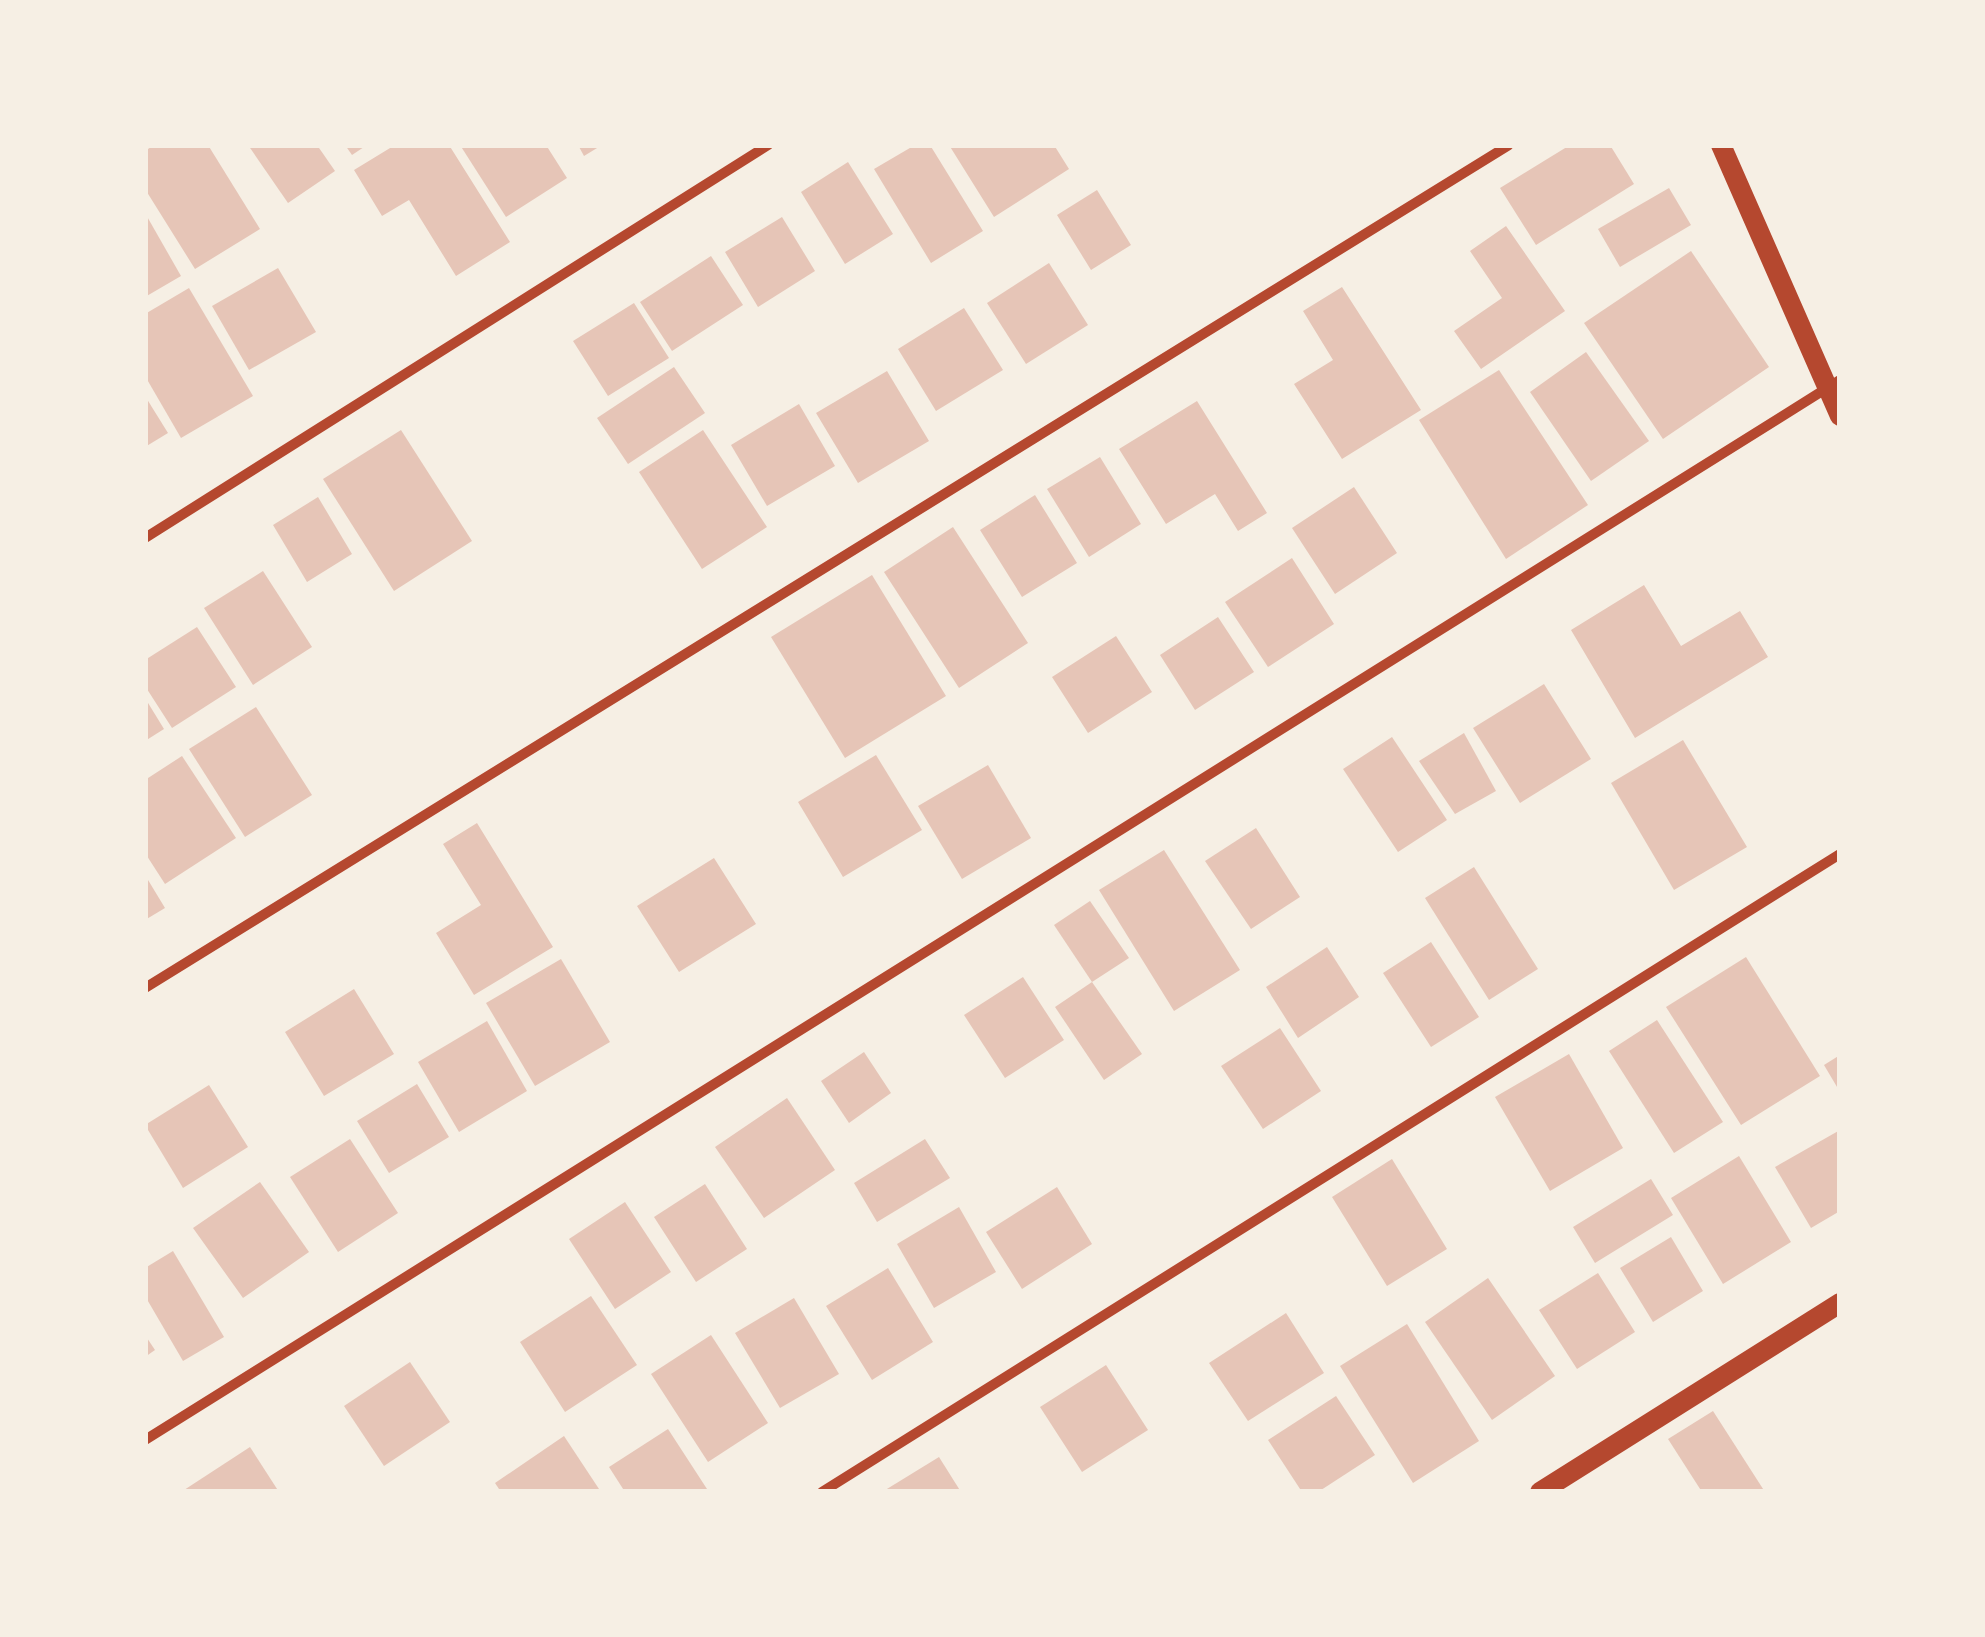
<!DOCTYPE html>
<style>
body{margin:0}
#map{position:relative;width:1985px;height:1637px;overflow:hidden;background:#f6efe4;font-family:"Noto Sans",sans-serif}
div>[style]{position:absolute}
.building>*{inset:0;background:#e6c5b7}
.minor>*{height:10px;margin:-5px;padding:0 5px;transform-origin:5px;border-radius:5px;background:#b5482f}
.secondary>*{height:20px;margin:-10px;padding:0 10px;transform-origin:10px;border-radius:10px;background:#b5482f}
span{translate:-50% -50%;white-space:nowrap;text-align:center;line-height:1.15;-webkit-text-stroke:8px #f6efe4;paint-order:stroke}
.frame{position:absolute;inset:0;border:148px solid #f6efe4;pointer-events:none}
</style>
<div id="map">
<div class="building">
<div style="clip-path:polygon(154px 145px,208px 145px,260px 229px,195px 269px,145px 189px,145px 151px)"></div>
<div style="clip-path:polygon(248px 145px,317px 145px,335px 171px,288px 203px)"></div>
<div style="clip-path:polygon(345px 145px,367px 145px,352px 155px)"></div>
<div style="clip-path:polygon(395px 145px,449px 145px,510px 242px,456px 276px,409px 200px,382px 216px,354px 170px)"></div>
<div style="clip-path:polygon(460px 145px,546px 145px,567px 178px,506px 217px)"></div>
<div style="clip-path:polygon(578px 145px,602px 145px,584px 156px)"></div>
<div style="clip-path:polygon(915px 145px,930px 145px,983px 231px,931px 263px,874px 169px)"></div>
<div style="clip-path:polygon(949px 145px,1054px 145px,1069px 169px,994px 217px)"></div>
<div style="clip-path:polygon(1570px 145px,1610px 145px,1634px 184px,1536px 245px,1500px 188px)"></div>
<div style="clip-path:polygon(848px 162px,893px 234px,845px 264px,801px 192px)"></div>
<div style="clip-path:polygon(1669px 188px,1691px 225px,1620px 267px,1598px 229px)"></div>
<div style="clip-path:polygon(1097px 190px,1131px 245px,1091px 270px,1057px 215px)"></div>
<div style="clip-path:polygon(145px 213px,181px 276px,145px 297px)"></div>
<div style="clip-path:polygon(782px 217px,815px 271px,758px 307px,725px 252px)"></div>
<div style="clip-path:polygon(1506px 226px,1565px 311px,1481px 369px,1454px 331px,1502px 298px,1470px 251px)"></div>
<div style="clip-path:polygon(1691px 251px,1769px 367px,1663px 439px,1584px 323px)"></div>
<div style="clip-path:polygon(711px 256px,743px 305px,672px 351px,640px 302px)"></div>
<div style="clip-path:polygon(1049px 263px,1088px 325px,1026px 364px,987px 303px)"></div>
<div style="clip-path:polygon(278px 268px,316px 332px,249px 370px,212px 306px)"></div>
<div style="clip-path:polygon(1342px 287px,1421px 410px,1342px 459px,1294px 384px,1333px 360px,1303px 311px)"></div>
<div style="clip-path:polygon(189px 288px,253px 396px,181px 438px,145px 376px,145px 314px)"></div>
<div style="clip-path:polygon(634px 303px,669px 358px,608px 396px,573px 341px)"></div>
<div style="clip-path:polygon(964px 308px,1003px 370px,936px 411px,898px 349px)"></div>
<div style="clip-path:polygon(1586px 352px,1649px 441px,1591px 481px,1530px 392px)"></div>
<div style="clip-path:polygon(674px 367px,705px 413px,628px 464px,597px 418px)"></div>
<div style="clip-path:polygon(1499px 370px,1588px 505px,1506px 559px,1419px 420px)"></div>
<div style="clip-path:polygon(887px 371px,929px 441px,858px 483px,816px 413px)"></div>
<div style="clip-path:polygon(145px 396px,168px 433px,145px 447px)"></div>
<div style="clip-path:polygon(1197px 401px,1267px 513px,1238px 531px,1215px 494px,1166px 524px,1119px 449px)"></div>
<div style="clip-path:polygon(799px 404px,835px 466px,767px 506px,731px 445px)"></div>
<div style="clip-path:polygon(401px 430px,472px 541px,394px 591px,323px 479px)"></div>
<div style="clip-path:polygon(703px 430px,767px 527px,702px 569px,639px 472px)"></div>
<div style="clip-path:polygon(1100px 457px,1141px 524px,1089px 557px,1047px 489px)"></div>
<div style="clip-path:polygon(1354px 487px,1397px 553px,1335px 594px,1292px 528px)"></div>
<div style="clip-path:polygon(1035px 495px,1077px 563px,1022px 597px,980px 530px)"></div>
<div style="clip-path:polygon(318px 497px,352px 554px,307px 582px,273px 525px)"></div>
<div style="clip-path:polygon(953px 527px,1028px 643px,959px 688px,884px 572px)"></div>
<div style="clip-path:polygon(1292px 558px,1334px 624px,1268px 667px,1225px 602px)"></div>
<div style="clip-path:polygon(263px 571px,312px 647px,253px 685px,204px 608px)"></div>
<div style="clip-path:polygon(872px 575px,946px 696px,845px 758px,771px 637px)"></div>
<div style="clip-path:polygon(1644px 585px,1681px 646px,1740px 611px,1768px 657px,1635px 738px,1571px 630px)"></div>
<div style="clip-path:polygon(1218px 617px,1254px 672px,1195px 710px,1160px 655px)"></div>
<div style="clip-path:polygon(197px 627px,236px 687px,172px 728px,145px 686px,145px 660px)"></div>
<div style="clip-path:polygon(1116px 636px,1152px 692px,1088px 733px,1052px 677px)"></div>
<div style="clip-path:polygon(1544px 684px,1591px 759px,1520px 803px,1473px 728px)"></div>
<div style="clip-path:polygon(145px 698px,164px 729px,145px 741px)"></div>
<div style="clip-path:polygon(256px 707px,312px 795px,245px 837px,189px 749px)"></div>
<div style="clip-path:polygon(1464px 733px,1496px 791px,1455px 814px,1419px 761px)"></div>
<div style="clip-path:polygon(1392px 737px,1447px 820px,1398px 852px,1343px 769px)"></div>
<div style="clip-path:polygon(1683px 740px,1747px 847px,1674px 890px,1611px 783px)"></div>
<div style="clip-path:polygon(876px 755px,922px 830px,843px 877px,798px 802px)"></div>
<div style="clip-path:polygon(182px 756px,236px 838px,165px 884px,145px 853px,145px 780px)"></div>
<div style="clip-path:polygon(988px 765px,1031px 838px,962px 879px,918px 806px)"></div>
<div style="clip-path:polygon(477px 823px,553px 947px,474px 995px,436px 933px,481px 905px,443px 844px)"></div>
<div style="clip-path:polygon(1256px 828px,1300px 897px,1251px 929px,1205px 861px)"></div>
<div style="clip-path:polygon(1164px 850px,1240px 970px,1174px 1011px,1099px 890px)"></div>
<div style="clip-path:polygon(714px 858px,756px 924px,679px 972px,637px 906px)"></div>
<div style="clip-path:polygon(1474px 867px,1538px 969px,1489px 1000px,1425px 898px)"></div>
<div style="clip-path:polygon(145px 875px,165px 908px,145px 920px)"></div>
<div style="clip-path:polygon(1090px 901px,1129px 958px,1092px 982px,1054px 925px)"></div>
<div style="clip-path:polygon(1431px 942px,1479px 1017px,1431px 1047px,1383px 973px)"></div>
<div style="clip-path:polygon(1327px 947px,1359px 997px,1298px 1038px,1266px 987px)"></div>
<div style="clip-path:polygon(1746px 957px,1820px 1076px,1741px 1125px,1666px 1007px)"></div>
<div style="clip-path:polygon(561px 959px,610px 1042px,535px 1086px,486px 1003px)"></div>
<div style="clip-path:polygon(1023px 977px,1064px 1040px,1005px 1078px,964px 1015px)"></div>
<div style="clip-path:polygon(1092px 982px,1142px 1054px,1104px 1080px,1055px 1007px)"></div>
<div style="clip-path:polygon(354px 989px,394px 1054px,324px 1096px,285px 1032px)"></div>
<div style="clip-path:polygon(1657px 1020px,1723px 1122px,1674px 1153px,1609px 1051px)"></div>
<div style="clip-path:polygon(487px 1021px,527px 1091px,459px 1132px,418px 1062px)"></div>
<div style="clip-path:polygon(1280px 1028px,1321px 1091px,1263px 1129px,1221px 1066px)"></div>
<div style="clip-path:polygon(864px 1052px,891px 1093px,849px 1123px,821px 1081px)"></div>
<div style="clip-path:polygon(1569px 1054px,1623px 1148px,1550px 1191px,1495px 1097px)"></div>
<div style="clip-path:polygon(1840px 1055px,1840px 1092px,1824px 1065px)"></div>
<div style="clip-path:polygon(417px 1084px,449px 1137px,389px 1173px,357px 1121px)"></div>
<div style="clip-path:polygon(209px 1085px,248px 1147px,183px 1188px,145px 1125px)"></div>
<div style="clip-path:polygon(787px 1098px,835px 1170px,764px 1218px,715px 1147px)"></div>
<div style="clip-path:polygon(1840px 1130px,1840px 1211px,1811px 1228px,1775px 1167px)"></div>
<div style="clip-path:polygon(350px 1139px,398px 1213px,338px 1252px,290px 1177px)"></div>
<div style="clip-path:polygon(925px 1139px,950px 1178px,877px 1222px,854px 1183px)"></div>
<div style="clip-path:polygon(1739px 1156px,1791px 1242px,1723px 1284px,1671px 1198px)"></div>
<div style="clip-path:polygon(1392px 1159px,1447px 1249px,1387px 1286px,1332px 1197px)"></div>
<div style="clip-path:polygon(1651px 1179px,1673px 1215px,1595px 1263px,1573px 1227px)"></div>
<div style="clip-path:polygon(260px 1182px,309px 1252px,243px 1298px,193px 1228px)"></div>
<div style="clip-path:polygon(705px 1184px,747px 1249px,696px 1282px,654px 1217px)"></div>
<div style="clip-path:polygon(1057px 1187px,1092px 1244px,1022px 1289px,986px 1232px)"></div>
<div style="clip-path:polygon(625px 1202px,671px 1272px,615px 1309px,569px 1239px)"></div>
<div style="clip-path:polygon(959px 1207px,996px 1272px,934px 1308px,897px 1244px)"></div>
<div style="clip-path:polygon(1671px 1237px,1703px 1291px,1653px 1322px,1620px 1268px)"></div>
<div style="clip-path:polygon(173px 1251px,224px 1337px,183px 1361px,145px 1296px,145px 1268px)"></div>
<div style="clip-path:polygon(888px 1268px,933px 1342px,872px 1380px,826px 1306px)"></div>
<div style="clip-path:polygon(1598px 1273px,1635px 1332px,1577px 1369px,1539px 1310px)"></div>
<div style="clip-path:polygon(1488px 1278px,1555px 1376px,1492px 1420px,1425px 1322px)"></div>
<div style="clip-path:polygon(591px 1296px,637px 1365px,565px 1412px,520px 1342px)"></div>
<div style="clip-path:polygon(794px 1298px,839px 1374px,780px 1408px,735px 1333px)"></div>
<div style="clip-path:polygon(1286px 1313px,1324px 1373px,1248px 1421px,1209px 1363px)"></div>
<div style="clip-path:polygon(1407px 1324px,1479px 1441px,1413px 1483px,1340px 1366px)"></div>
<div style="clip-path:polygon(145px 1335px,155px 1350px,145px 1357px)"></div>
<div style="clip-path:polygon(711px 1335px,768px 1423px,708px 1462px,651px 1374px)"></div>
<div style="clip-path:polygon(410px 1362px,450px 1422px,384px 1466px,344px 1406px)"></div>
<div style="clip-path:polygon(1106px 1365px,1148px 1430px,1082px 1472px,1040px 1407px)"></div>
<div style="clip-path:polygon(1336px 1396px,1375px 1455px,1318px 1492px,1302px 1492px,1268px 1440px)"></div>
<div style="clip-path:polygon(1713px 1411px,1765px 1492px,1702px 1492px,1668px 1439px)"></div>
<div style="clip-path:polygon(668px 1429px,707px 1489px,625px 1492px,609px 1467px)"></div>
<div style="clip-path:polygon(564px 1436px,601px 1492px,501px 1492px,495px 1483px)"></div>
<div style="clip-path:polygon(250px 1447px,279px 1492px,181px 1492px)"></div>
<div style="clip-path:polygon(939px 1457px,961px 1492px,882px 1492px)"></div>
</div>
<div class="minor">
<div style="left:145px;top:538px;width:737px;rotate:-32.24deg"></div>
<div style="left:145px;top:988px;width:1603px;rotate:-31.72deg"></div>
<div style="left:145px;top:1440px;width:1999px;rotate:-32.02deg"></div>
<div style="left:822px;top:1492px;width:1201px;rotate:-32.08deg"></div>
</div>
<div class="secondary">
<div style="left:1721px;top:145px;width:296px;rotate:66.3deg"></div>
<div style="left:1540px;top:1492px;width:355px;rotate:-32.2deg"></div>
</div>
<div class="frame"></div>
</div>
